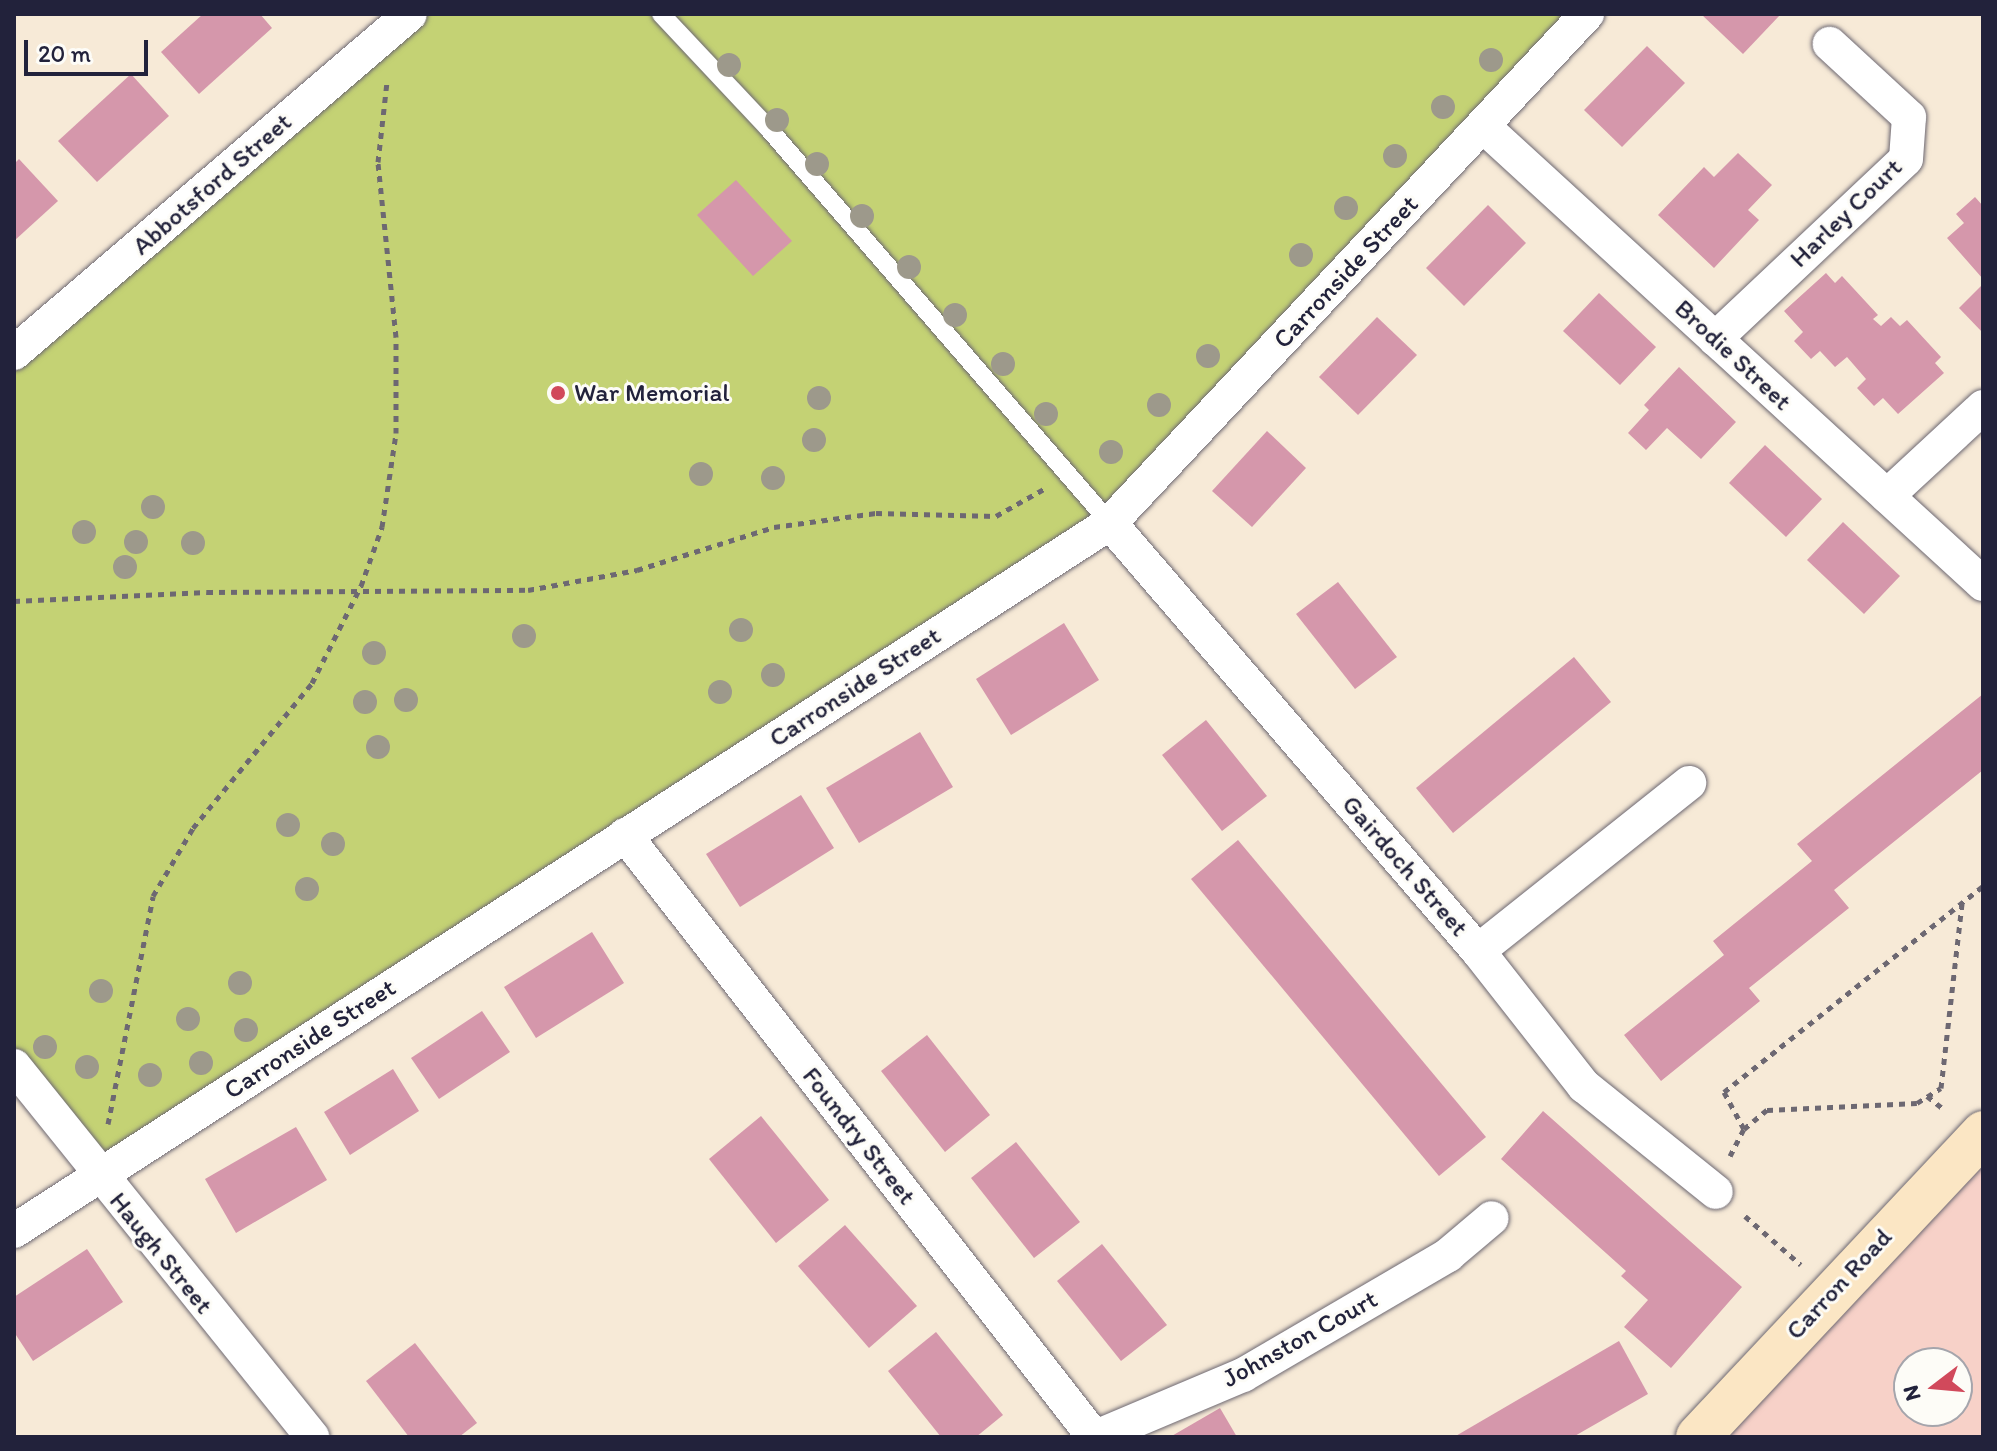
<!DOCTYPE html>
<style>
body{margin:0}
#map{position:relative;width:1997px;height:1451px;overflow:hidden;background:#f7ead7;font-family:Itim,sans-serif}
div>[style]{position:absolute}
.built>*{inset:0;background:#f7d1c8}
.green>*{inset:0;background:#c4d274}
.building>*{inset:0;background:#d597ab}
.path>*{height:5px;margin-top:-2.5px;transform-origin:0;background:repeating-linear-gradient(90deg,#6d6872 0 6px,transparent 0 12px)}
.roads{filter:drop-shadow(0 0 2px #6d6872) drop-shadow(0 0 2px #6d6872)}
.lane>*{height:18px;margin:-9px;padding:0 9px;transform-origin:9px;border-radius:9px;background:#fff}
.street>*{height:34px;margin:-17px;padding:0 17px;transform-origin:17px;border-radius:17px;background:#fff}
.secondary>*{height:44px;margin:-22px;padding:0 22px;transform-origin:22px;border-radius:22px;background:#fbe6c4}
.trees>*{width:24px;height:24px;margin:-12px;border-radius:50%;background:#9d998b}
.dots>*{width:22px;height:22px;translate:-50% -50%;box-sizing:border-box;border:4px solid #fdfcf7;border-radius:50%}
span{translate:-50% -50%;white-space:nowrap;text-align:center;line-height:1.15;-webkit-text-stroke:6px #fdfcf7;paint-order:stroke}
.street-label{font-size:26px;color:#22223b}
.poi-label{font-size:26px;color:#22223b}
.left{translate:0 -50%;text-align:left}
.frame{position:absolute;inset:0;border:16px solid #22223b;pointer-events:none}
.north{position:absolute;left:1893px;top:1347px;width:80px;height:80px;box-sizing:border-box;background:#fdfcf7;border:2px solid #a5a5ac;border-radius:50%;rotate:254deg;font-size:22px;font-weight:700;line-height:32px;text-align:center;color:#22223b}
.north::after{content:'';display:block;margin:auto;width:28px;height:36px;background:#d1495b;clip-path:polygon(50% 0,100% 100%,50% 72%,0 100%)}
.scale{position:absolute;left:24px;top:40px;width:124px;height:36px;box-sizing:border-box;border:4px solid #22223b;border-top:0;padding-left:10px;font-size:24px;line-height:28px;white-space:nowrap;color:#22223b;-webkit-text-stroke:6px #fdfcf7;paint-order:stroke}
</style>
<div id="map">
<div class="built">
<div style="clip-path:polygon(evenodd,1983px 1133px,1983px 1437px,1698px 1437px,1983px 1133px,1909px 1363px,1957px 1363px,1957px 1411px,1909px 1411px,1909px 1363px)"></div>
</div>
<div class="green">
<div style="clip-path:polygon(410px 14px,1587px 14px,1110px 523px,98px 1176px,14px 1066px,14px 373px)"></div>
</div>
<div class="building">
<div style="clip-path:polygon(203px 14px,260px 14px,272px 28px,199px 94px,161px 52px)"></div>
<div style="clip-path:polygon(1701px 14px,1781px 14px,1743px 54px)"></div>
<div style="clip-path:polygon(1647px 46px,1685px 83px,1622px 147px,1584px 110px)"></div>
<div style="clip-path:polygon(131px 74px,169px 116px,97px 182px,58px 141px)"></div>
<div style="clip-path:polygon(1738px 153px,1772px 185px,1748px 210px,1759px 220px,1714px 268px,1658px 215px,1704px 167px,1714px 177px)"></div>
<div style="clip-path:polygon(19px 159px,58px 201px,14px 241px,14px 164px)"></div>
<div style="clip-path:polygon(736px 180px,792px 241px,753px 276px,697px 215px)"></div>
<div style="clip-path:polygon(1975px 197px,1983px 206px,1983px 279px,1947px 238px,1964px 223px,1956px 214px)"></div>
<div style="clip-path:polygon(1488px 205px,1526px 243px,1464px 306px,1426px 268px)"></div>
<div style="clip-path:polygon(1826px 273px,1835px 283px,1842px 276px,1878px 315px,1873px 319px,1881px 326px,1891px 317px,1900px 326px,1907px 320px,1941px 357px,1935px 363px,1944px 373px,1898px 414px,1883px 398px,1874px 406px,1857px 388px,1866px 379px,1847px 357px,1835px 367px,1820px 351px,1811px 359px,1794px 341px,1803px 332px,1784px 311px)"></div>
<div style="clip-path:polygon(1981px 286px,1983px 288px,1983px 333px,1959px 308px)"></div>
<div style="clip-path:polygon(1599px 293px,1656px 347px,1620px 385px,1563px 331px)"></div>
<div style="clip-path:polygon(1377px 317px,1417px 355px,1358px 415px,1319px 377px)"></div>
<div style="clip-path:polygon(1679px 367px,1736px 422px,1701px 459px,1667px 428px,1646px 450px,1628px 433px,1649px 410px,1644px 405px)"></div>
<div style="clip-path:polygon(1267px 431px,1306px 468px,1252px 527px,1212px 491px)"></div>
<div style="clip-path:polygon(1765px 445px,1822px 499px,1786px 537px,1729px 483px)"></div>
<div style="clip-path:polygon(1843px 522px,1900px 576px,1864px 614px,1807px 560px)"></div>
<div style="clip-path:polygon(1338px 582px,1397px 657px,1355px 689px,1296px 614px)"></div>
<div style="clip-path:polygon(1064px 623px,1099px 680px,1011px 735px,976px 679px)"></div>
<div style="clip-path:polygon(1574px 657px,1611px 702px,1453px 833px,1416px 788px)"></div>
<div style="clip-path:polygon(1983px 694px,1983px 770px,1834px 890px,1849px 908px,1749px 988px,1760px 1001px,1661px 1081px,1624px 1035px,1724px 955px,1713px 941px,1812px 861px,1797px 844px)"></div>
<div style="clip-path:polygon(1206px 720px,1267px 796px,1222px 831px,1162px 755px)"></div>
<div style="clip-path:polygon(920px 732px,953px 787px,859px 843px,826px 788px)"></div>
<div style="clip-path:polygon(801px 795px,834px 848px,740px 907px,706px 854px)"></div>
<div style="clip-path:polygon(1238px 840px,1486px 1137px,1439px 1176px,1191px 879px)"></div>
<div style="clip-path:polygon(592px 932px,624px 983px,536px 1038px,504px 987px)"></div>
<div style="clip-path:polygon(482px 1011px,510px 1052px,439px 1099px,411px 1058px)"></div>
<div style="clip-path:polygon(927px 1035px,990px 1115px,945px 1152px,881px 1071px)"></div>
<div style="clip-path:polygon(393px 1069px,419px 1111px,350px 1155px,324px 1112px)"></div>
<div style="clip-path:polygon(1543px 1111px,1742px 1287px,1671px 1368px,1624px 1327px,1648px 1300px,1621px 1276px,1626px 1271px,1501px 1159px)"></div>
<div style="clip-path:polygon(761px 1116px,829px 1200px,776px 1243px,709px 1159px)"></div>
<div style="clip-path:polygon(296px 1127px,327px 1180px,236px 1233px,205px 1179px)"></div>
<div style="clip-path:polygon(1016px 1142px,1080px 1222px,1034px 1258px,971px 1178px)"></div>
<div style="clip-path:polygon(845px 1225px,917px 1306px,869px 1348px,798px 1266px)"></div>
<div style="clip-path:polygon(1102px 1244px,1167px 1325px,1121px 1361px,1057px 1281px)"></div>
<div style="clip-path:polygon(87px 1249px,123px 1302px,33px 1361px,14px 1332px,14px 1297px)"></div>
<div style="clip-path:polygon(936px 1332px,1003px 1415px,976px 1437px,941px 1437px,888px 1371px)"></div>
<div style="clip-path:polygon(1619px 1341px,1648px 1394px,1573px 1437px,1454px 1437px)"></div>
<div style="clip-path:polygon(415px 1343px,477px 1423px,459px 1437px,409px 1437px,366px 1381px)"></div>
<div style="clip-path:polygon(1220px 1408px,1237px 1437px,1170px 1437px)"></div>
</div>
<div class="path">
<div style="left:14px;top:601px;width:193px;rotate:-2.7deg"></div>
<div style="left:207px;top:592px;width:321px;rotate:-0.4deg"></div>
<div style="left:528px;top:590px;width:111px;rotate:-10.4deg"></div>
<div style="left:637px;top:570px;width:144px;rotate:-17.4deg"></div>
<div style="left:774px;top:527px;width:103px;rotate:-7.8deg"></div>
<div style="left:876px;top:513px;width:120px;rotate:1.4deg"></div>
<div style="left:996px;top:516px;width:55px;rotate:-29.4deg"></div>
<div style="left:1927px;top:1096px;width:23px;rotate:38deg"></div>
<div style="left:108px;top:1124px;width:232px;rotate:-78.8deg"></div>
<div style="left:153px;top:896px;width:79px;rotate:-59.5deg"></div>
<div style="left:193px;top:828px;width:188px;rotate:-50.6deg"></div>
<div style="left:312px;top:683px;width:109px;rotate:-63.2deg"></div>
<div style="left:361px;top:586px;width:63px;rotate:-70.4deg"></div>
<div style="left:382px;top:527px;width:95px;rotate:-81.5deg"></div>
<div style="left:396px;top:433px;width:96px;rotate:-90deg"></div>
<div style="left:396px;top:337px;width:176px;rotate:-95.9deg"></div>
<div style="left:378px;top:162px;width:81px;rotate:-83.6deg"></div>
<div style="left:1744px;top:1129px;width:30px;rotate:-40deg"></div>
<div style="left:1767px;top:1110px;width:150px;rotate:-2.7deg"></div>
<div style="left:1917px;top:1103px;width:28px;rotate:-32deg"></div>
<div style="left:1941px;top:1088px;width:185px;rotate:-83.5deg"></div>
<div style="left:1730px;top:1156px;width:30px;rotate:-63deg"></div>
<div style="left:1744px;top:1129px;width:42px;rotate:-118.4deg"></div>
<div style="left:1724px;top:1092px;width:331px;rotate:-38.5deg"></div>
<div style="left:1745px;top:1216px;width:74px;rotate:41.2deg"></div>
</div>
<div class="roads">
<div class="lane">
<div style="left:661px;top:14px;width:156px;rotate:46.8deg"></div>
<div style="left:768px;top:128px;width:522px;rotate:49.11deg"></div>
</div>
<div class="street">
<div style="left:1483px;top:126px;width:678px;rotate:42.49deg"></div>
<div style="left:1715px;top:339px;width:262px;rotate:-43.3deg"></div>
<div style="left:1906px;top:159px;width:42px;rotate:-85.9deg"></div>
<div style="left:1909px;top:117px;width:108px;rotate:-137.3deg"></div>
<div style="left:14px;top:353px;width:521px;rotate:-40.57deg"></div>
<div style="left:1887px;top:496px;width:131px;rotate:-42.8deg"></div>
<div style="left:1110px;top:523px;width:564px;rotate:49.31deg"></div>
<div style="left:1478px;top:951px;width:172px;rotate:51.9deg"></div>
<div style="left:1584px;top:1086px;width:169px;rotate:38.8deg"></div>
<div style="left:625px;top:835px;width:763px;rotate:52.08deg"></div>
<div style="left:1478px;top:951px;width:270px;rotate:-38.5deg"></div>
<div style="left:14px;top:1066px;width:476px;rotate:51.2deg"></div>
<div style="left:14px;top:1231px;width:1305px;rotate:-32.86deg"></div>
<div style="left:1110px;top:523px;width:698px;rotate:-46.86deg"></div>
<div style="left:1096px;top:1437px;width:160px;rotate:-22.9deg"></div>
<div style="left:1243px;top:1375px;width:238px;rotate:-30.3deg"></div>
<div style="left:1448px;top:1255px;width:57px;rotate:-40.1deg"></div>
</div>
<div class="secondary">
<div style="left:1698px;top:1437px;width:417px;rotate:-46.8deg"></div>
</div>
</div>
<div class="trees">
<div style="left:1491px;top:60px"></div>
<div style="left:729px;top:65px"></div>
<div style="left:1443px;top:107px"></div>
<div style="left:777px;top:120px"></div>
<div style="left:1395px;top:156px"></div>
<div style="left:817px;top:164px"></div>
<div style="left:1346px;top:208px"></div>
<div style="left:862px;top:216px"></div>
<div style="left:1301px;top:255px"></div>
<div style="left:909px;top:267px"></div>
<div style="left:955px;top:315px"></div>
<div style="left:1208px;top:356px"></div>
<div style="left:1003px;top:364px"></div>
<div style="left:819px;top:398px"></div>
<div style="left:1159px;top:405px"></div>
<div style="left:1046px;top:414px"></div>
<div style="left:814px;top:440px"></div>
<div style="left:1111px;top:452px"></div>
<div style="left:701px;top:474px"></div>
<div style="left:773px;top:478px"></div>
<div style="left:153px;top:507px"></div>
<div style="left:84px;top:532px"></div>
<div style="left:136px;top:542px"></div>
<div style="left:193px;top:543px"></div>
<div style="left:125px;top:567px"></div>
<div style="left:741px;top:630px"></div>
<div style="left:524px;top:636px"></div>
<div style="left:374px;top:653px"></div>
<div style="left:773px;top:675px"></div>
<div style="left:720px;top:692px"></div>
<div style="left:406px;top:700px"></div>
<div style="left:365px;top:702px"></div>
<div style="left:378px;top:747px"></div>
<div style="left:288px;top:825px"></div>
<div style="left:333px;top:844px"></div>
<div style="left:307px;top:889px"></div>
<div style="left:240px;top:983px"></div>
<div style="left:101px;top:991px"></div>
<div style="left:188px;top:1019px"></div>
<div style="left:246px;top:1030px"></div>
<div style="left:45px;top:1047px"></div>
<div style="left:201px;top:1063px"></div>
<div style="left:87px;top:1067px"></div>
<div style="left:150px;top:1075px"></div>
</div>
<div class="dots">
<div style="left:558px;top:393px;background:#d1495b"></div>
</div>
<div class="street-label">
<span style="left:212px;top:184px;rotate:-41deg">Abbotsford Street</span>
<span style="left:1846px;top:213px;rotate:-44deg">Harley Court</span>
<span style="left:1346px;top:272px;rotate:-47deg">Carronside Street</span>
<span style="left:1733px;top:355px;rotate:43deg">Brodie Street</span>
<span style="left:855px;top:687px;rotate:-33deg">Carronside Street</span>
<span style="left:1405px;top:866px;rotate:49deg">Gairdoch Street</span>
<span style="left:310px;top:1039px;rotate:-33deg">Carronside Street</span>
<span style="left:859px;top:1136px;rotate:52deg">Foundry Street</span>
<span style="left:161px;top:1253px;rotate:51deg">Haugh Street</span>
<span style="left:1839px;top:1284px;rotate:-47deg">Carron Road</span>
<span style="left:1300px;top:1339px;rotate:-29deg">Johnston Court</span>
</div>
<div class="poi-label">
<span class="left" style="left:574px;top:393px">War Memorial</span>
</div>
<div class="frame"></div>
<div class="north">N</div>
<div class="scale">20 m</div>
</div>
